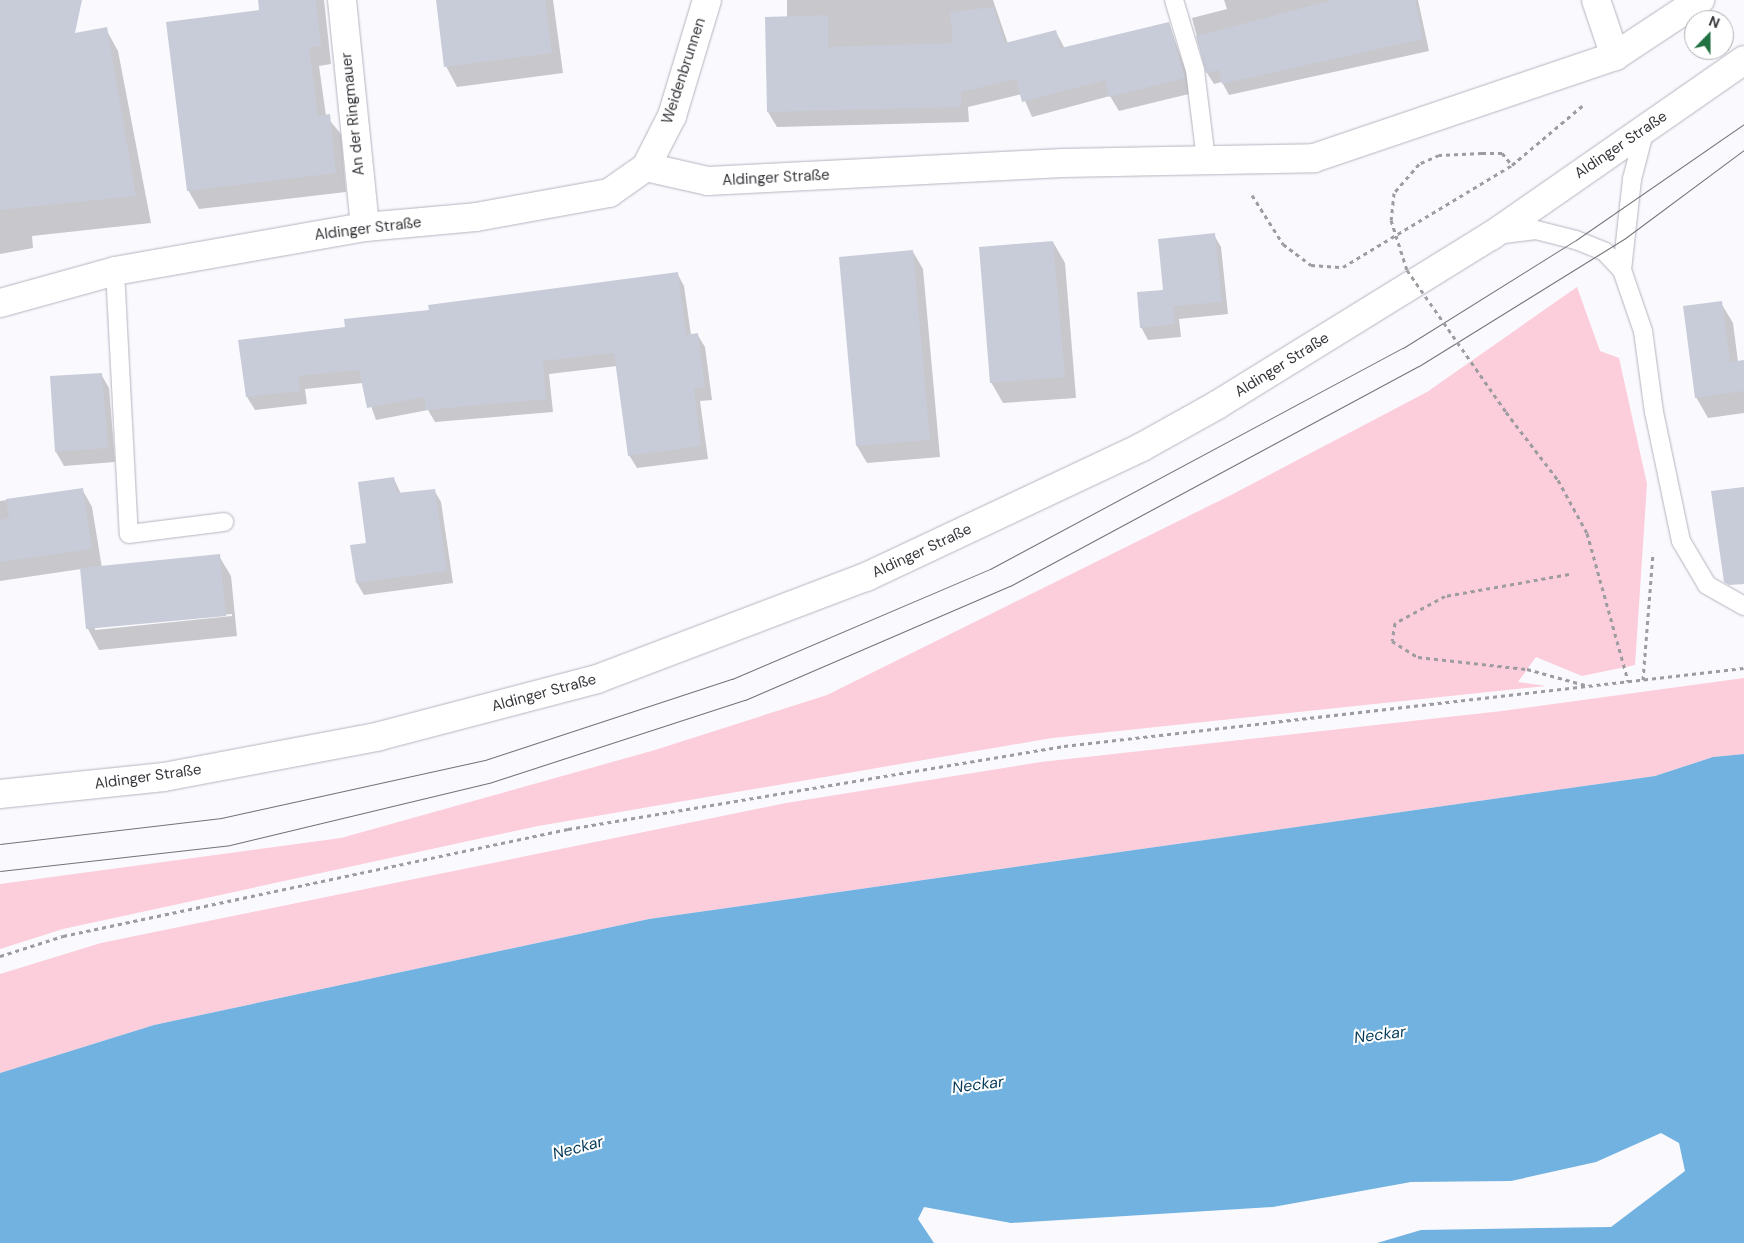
<!DOCTYPE html>
<meta charset="utf-8">
<style>
body{margin:0}
#map{position:relative;width:1744px;height:1243px;overflow:hidden;background:#faf9fe;font-family:"DM Sans",sans-serif}
div>[style]{position:absolute}
.green>*{inset:0;background:#fccdda}
.water>*{inset:0;background:#72b2e1}
.shadow>*{inset:0;background:#0003}
.building>*{inset:0;background:#c8ccd8}
.path>*{height:3px;margin-top:-1.5px;transform-origin:0;background:repeating-linear-gradient(90deg,#9d9ca1 0 4px,transparent 0 8px)}
.roads{filter:drop-shadow(0 0 1px #b7b3bf) drop-shadow(0 0 1px #b7b3bf)}
.lane>*{height:18px;margin:-9px;padding:0 9px;transform-origin:9px;border-radius:9px;background:#fff}
.street>*{height:28px;margin:-14px;padding:0 14px;transform-origin:14px;border-radius:14px;background:#fff}
.secondary>*{height:28px;margin:-14px;padding:0 14px;transform-origin:14px;border-radius:14px;background:#fff}
.tram>*{height:1px;margin:-0.5px;padding:0 0.5px;transform-origin:0.5px;border-radius:0.5px;background:#757378}
.path-bridge>*{height:3px;margin-top:-1.5px;transform-origin:0;background:repeating-linear-gradient(90deg,#9d9ca1 0 4px,transparent 0 8px)}
span{translate:-50% -50%;white-space:nowrap;text-align:center;line-height:1.15;-webkit-text-stroke:4px #fff;paint-order:stroke}
.street-label{font-size:15px;color:#38363b}
.water-label{font-size:16px;color:#033958;font-style:italic}
.north{position:absolute;left:1684px;top:10px;width:50px;height:50px;box-sizing:border-box;background:#fff;border:1px solid #afafb1;border-radius:50%;rotate:22deg;font-size:14px;font-weight:700;line-height:20px;text-align:center;color:#38363b}
.north::after{content:'';display:block;margin:auto;width:18px;height:22px;background:#217142;clip-path:polygon(50% 0,100% 100%,50% 72%,0 100%)}
</style>
<div id="map">
<div class="green">
<div style="clip-path:polygon(1577px 287px,1600px 351px,1619px 358px,1647px 484px,1635px 665px,1582px 676px,1536px 657px,1518px 682px,1546px 686px,1052px 738px,538px 826px,63px 929px,0 949px,0 884px,341px 838px,655px 750px,827px 695px,1233px 494px,1427px 392px)"></div>
<div style="clip-path:polygon(1744px 678px,1744px 754px,1713px 757px,1655px 776px,649px 919px,154px 1025px,0 1073px,0 974px,101px 943px,786px 803px,1041px 762px,1502px 711px)"></div>
</div>
<div class="water">
<div style="clip-path:polygon(1744px 754px,1744px 1243px,1377px 1243px,1421px 1230px,1611px 1227px,1685px 1171px,1679px 1143px,1661px 1133px,1596px 1162px,1511px 1181px,1411px 1182px,1273px 1207px,1011px 1223px,924px 1207px,918px 1219px,934px 1243px,0 1243px,0 1073px,154px 1025px,649px 919px,1655px 776px,1713px 757px)"></div>
</div>
<div class="shadow">
<div style="clip-path:polygon(260px 0,324px 0,331px 64px,319px 66px,326px 116px,341px 134px,346px 192px,199px 209px,188px 190px,261px 11px)"></div>
<div style="clip-path:polygon(437px 0,553px 0,563px 73px,457px 87px,446px 66px)"></div>
<div style="clip-path:polygon(787px 0,993px 0,1008px 44px,1056px 32px,1065px 49px,1169px 23px,1193px 93px,1119px 111px,1110px 96px,1032px 117px,1022px 94px,968px 107px,969px 122px,777px 127px,768px 112px,787px 17px)"></div>
<div style="clip-path:polygon(1224px 0,1418px 0,1429px 51px,1229px 95px,1222px 82px,1214px 84px,1207px 73px,1192px 18px,1227px 9px)"></div>
<div style="clip-path:polygon(107px 31px,118px 51px,151px 223px,32px 236px,33px 248px,0 254px,0 45px)"></div>
<div style="clip-path:polygon(1214px 235px,1221px 247px,1228px 314px,1179px 319px,1181px 337px,1148px 340px,1141px 327px,1164px 291px)"></div>
<div style="clip-path:polygon(1053px 242px,1065px 263px,1076px 398px,1003px 403px,991px 382px)"></div>
<div style="clip-path:polygon(913px 252px,923px 269px,940px 457px,867px 463px,857px 446px,841px 258px)"></div>
<div style="clip-path:polygon(677px 273px,684px 286px,691px 335px,697px 334px,705px 347px,712px 400px,700px 401px,708px 459px,637px 468px,629px 455px,617px 366px,549px 374px,553px 412px,435px 422px,428px 410px,376px 420px,363px 383px,305px 389px,307px 404px,255px 410px,247px 397px,346px 328px)"></div>
<div style="clip-path:polygon(1721px 303px,1733px 323px,1738px 362px,1744px 362px,1744px 413px,1708px 418px,1696px 397px)"></div>
<div style="clip-path:polygon(101px 374px,109px 388px,115px 462px,64px 466px,56px 452px)"></div>
<div style="clip-path:polygon(394px 479px,401px 494px,434px 490px,441px 502px,453px 583px,364px 595px,357px 583px,352px 546px,368px 544px)"></div>
<div style="clip-path:polygon(evenodd,82px 489px,92px 507px,102px 568px,219px 556px,231px 576px,237px 636px,99px 650px,88px 629px,81px 569px,0 581px,0 501px,82px 489px,232px 614px,232px 616px,95px 630px,95px 627px,232px 614px)"></div>
</div>
<div class="building">
<div style="clip-path:polygon(0 0,82px 0,75px 33px,107px 27px,136px 196px,0 210px)"></div>
<div style="clip-path:polygon(258px 0,316px 0,321px 46px,309px 47px,318px 116px,330px 114px,336px 173px,187px 191px,166px 22px,259px 10px)"></div>
<div style="clip-path:polygon(436px 0,545px 0,552px 53px,444px 67px)"></div>
<div style="clip-path:polygon(1333px 0,1415px 0,1423px 39px,1222px 84px,1219px 70px,1206px 73px,1196px 36px)"></div>
<div style="clip-path:polygon(993px 7px,1005px 43px,1056px 30px,1061px 48px,1169px 22px,1185px 78px,1109px 97px,1105px 80px,1022px 102px,1016px 79px,961px 92px,961px 107px,767px 112px,765px 17px,828px 15px,828px 47px,953px 43px,950px 12px)"></div>
<div style="clip-path:polygon(1215px 233px,1222px 302px,1173px 306px,1175px 324px,1140px 328px,1137px 292px,1163px 290px,1158px 239px)"></div>
<div style="clip-path:polygon(1053px 241px,1065px 377px,990px 383px,979px 247px)"></div>
<div style="clip-path:polygon(913px 250px,930px 440px,856px 446px,839px 257px)"></div>
<div style="clip-path:polygon(678px 272px,686px 335px,698px 333px,705px 387px,694px 389px,701px 446px,628px 456px,614px 353px,543px 361px,546px 399px,426px 410px,424px 397px,367px 408px,359px 370px,298px 376px,300px 391px,246px 397px,238px 340px,345px 327px,344px 319px,429px 310px,428px 305px)"></div>
<div style="clip-path:polygon(1722px 301px,1730px 362px,1744px 360px,1744px 391px,1695px 398px,1683px 306px)"></div>
<div style="clip-path:polygon(102px 373px,108px 448px,55px 452px,50px 376px)"></div>
<div style="clip-path:polygon(394px 477px,397px 493px,435px 489px,447px 571px,356px 583px,350px 545px,366px 543px,358px 482px)"></div>
<div style="clip-path:polygon(1744px 487px,1744px 584px,1729px 585px,1724px 582px,1711px 491px)"></div>
<div style="clip-path:polygon(83px 488px,92px 549px,0 562px,0 520px,9px 518px,6px 499px)"></div>
<div style="clip-path:polygon(220px 554px,226px 616px,86px 629px,80px 568px)"></div>
</div>
<div class="path">
<div style="left:1482px;top:153px;width:20px"></div>
<div style="left:1502px;top:153px;width:16px;rotate:50deg"></div>
<div style="left:1252px;top:195px;width:58px;rotate:57.7deg"></div>
<div style="left:1283px;top:244px;width:35px;rotate:37deg"></div>
<div style="left:1311px;top:265px;width:32px;rotate:4deg"></div>
<div style="left:1343px;top:267px;width:197px;rotate:-31.1deg"></div>
<div style="left:1512px;top:165px;width:92px;rotate:-40.1deg"></div>
<div style="left:1506px;top:412px;width:86px;rotate:52.6deg"></div>
<div style="left:1558px;top:480px;width:60px;rotate:61.3deg"></div>
<div style="left:1587px;top:533px;width:154px;rotate:74.5deg"></div>
<div style="left:1569px;top:574px;width:126px;rotate:169.9deg"></div>
<div style="left:1445px;top:596px;width:57px;rotate:151.6deg"></div>
<div style="left:1395px;top:623px;width:18px;rotate:99deg"></div>
<div style="left:1392px;top:641px;width:31px;rotate:32deg"></div>
<div style="left:1418px;top:657px;width:110px;rotate:6.3deg"></div>
<div style="left:1527px;top:669px;width:60px;rotate:15.4deg"></div>
<div style="left:1643px;top:680px;width:128px;rotate:-85.5deg"></div>
<div style="left:0;top:956px;width:66px;rotate:-17.6deg"></div>
<div style="left:63px;top:936px;width:516px;rotate:-11.96deg"></div>
<div style="left:568px;top:829px;width:503px;rotate:-9.5deg"></div>
<div style="left:1064px;top:746px;width:684px;rotate:-6.54deg"></div>
</div>
<div class="roads">
<div class="lane">
<div style="left:1174px;top:0;width:73px;rotate:73.3deg"></div>
<div style="left:1195px;top:70px;width:91px;rotate:83deg"></div>
<div style="left:1496px;top:235px;width:40px;rotate:-7.1deg"></div>
<div style="left:1536px;top:230px;width:41px;rotate:14deg"></div>
<div style="left:1576px;top:240px;width:31px;rotate:22deg"></div>
<div style="left:1605px;top:252px;width:25px;rotate:47deg"></div>
<div style="left:1622px;top:270px;width:65px;rotate:71deg"></div>
<div style="left:1643px;top:331px;width:82px;rotate:82.3deg"></div>
<div style="left:1654px;top:412px;width:132px;rotate:78.2deg"></div>
<div style="left:1681px;top:541px;width:51px;rotate:59.4deg"></div>
<div style="left:1707px;top:585px;width:43px;rotate:29.6deg"></div>
<div style="left:1622px;top:270px;width:92px;rotate:-83.7deg"></div>
<div style="left:1632px;top:179px;width:52px;rotate:-75.4deg"></div>
<div style="left:115px;top:271px;width:263px;rotate:87deg"></div>
<div style="left:129px;top:534px;width:96px;rotate:-7.2deg"></div>
</div>
<div class="street">
<div style="left:342px;top:0;width:228px;rotate:84.2deg"></div>
<div style="left:1596px;top:0;width:59px;rotate:71.3deg"></div>
<div style="left:646px;top:167px;width:64px;rotate:12.7deg"></div>
<div style="left:708px;top:181px;width:355px;rotate:-2.9deg"></div>
<div style="left:1063px;top:163px;width:251px;rotate:-1.1deg"></div>
<div style="left:1314px;top:158px;width:318px;rotate:-18.7deg"></div>
<div style="left:1615px;top:56px;width:102px;rotate:-33.4deg"></div>
</div>
<div class="secondary">
<div style="left:0;top:303px;width:119px;rotate:-15.5deg"></div>
<div style="left:115px;top:271px;width:254px;rotate:-10deg"></div>
<div style="left:365px;top:227px;width:111px;rotate:-5.1deg"></div>
<div style="left:476px;top:217px;width:135px;rotate:-10.2deg"></div>
<div style="left:609px;top:193px;width:45px;rotate:-35.1deg"></div>
<div style="left:646px;top:167px;width:57px;rotate:-63deg"></div>
<div style="left:672px;top:116px;width:121px;rotate:-73.2deg"></div>
<div style="left:0;top:794px;width:165px;rotate:-5.9deg"></div>
<div style="left:164px;top:777px;width:220px;rotate:-10.7deg"></div>
<div style="left:380px;top:736px;width:224px;rotate:-14.7deg"></div>
<div style="left:597px;top:679px;width:288px;rotate:-20.8deg"></div>
<div style="left:866px;top:577px;width:305px;rotate:-25.2deg"></div>
<div style="left:1142px;top:447px;width:86px;rotate:-29.2deg"></div>
<div style="left:1217px;top:405px;width:322px;rotate:-31.7deg"></div>
<div style="left:1491px;top:236px;width:308px;rotate:-34.8deg"></div>
</div>
</div>
<div class="tram">
<div style="left:0;top:844px;width:223px;rotate:-6.7deg"></div>
<div style="left:221px;top:818px;width:270px;rotate:-12.4deg"></div>
<div style="left:485px;top:760px;width:260px;rotate:-18.2deg"></div>
<div style="left:732px;top:679px;width:280px;rotate:-23.1deg"></div>
<div style="left:990px;top:569px;width:468px;rotate:-28.2deg"></div>
<div style="left:1403px;top:348px;width:204px;rotate:-32deg"></div>
<div style="left:1576px;top:240px;width:204px;rotate:-34.6deg"></div>
<div style="left:0;top:871px;width:231px;rotate:-6.4deg"></div>
<div style="left:230px;top:845px;width:269px;rotate:-13.5deg"></div>
<div style="left:492px;top:782px;width:266px;rotate:-18deg"></div>
<div style="left:745px;top:700px;width:288px;rotate:-23.3deg"></div>
<div style="left:1010px;top:586px;width:464px;rotate:-28.3deg"></div>
<div style="left:1419px;top:366px;width:241px;rotate:-31.8deg"></div>
<div style="left:1624px;top:239px;width:149px;rotate:-36.6deg"></div>
</div>
<div class="path-bridge">
<div style="left:1482px;top:153px;width:43px;rotate:177.3deg"></div>
<div style="left:1439px;top:155px;width:22px;rotate:156deg"></div>
<div style="left:1419px;top:164px;width:38px;rotate:131deg"></div>
<div style="left:1394px;top:193px;width:27px;rotate:96deg"></div>
<div style="left:1391px;top:220px;width:52px;rotate:72.3deg"></div>
<div style="left:1407px;top:270px;width:173px;rotate:55.1deg"></div>
</div>
<div class="street-label">
<span style="left:684px;top:71px;rotate:-72deg">Weidenbrunnen</span>
<span style="left:353px;top:114px;rotate:-96deg">An der Ringmauer</span>
<span style="left:1621px;top:145px;rotate:-34deg">Aldinger Straße</span>
<span style="left:776px;top:178px;rotate:-3deg">Aldinger Straße</span>
<span style="left:368px;top:229px;rotate:-7deg">Aldinger Straße</span>
<span style="left:1282px;top:365px;rotate:-32deg">Aldinger Straße</span>
<span style="left:922px;top:551px;rotate:-25deg">Aldinger Straße</span>
<span style="left:544px;top:693px;rotate:-15deg">Aldinger Straße</span>
<span style="left:148px;top:777px;rotate:-8deg">Aldinger Straße</span>
</div>
<div class="water-label">
<span style="left:1380px;top:1035px;rotate:-7deg">Neckar</span>
<span style="left:978px;top:1085px;rotate:-7deg">Neckar</span>
<span style="left:578px;top:1148px;rotate:-15deg">Neckar</span>
</div>
<div class="north">N</div>
</div>
